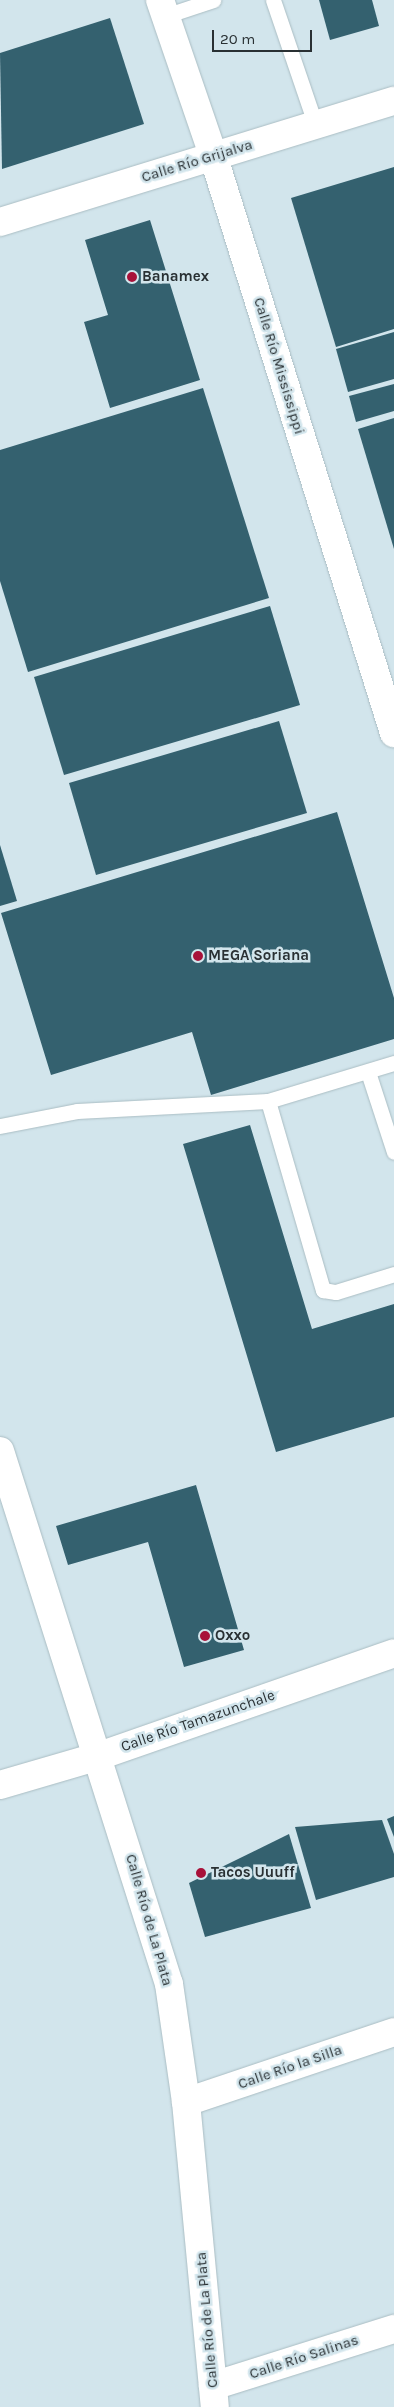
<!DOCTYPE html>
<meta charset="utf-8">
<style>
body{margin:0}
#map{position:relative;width:394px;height:2407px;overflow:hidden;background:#d2e5ec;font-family:Karla,sans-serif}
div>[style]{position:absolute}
.building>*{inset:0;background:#34616f}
.roads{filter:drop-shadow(0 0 1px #aabdc3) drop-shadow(0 0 1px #aabdc3)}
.lane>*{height:15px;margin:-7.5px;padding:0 7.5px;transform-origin:7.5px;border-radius:7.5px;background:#fff}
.street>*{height:28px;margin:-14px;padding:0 14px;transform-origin:14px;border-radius:14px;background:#fff}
.secondary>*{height:28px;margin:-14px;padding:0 14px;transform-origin:14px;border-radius:14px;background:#fff}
.dots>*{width:14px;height:14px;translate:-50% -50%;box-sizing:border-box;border:2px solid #d2e5ec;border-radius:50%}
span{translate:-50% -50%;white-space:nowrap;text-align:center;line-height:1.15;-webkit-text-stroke:5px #d2e5ec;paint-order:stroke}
.street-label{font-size:15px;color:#293033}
.poi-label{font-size:15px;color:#293033;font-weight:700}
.left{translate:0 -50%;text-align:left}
.scale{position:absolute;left:212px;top:30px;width:100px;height:22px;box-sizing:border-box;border:2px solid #293033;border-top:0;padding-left:6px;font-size:15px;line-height:18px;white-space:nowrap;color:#293033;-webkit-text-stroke:4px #d2e5ec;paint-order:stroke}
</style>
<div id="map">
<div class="building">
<div style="clip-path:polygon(319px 0,372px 0,379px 26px,330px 40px)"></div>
<div style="clip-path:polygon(110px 18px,144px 124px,2px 169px,0 53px)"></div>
<div style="clip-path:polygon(394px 167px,394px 329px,336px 347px,291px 198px)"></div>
<div style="clip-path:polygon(150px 220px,200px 380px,110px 408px,84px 322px,108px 315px,85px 240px)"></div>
<div style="clip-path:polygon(394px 332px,394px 379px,348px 392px,336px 349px)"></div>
<div style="clip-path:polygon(394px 384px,394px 411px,356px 422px,349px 396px)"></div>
<div style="clip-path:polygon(203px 388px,269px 598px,28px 672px,0 581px,0 450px)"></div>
<div style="clip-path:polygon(394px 418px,394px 549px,358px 429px)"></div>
<div style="clip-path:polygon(270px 606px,300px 705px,64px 775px,34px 677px)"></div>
<div style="clip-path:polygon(279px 721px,307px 813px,96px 875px,69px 783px)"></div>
<div style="clip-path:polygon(337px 812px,394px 998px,394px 1039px,211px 1095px,192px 1032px,51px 1075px,1px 913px)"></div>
<div style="clip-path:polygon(0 845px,17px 901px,0 906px)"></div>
<div style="clip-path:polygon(250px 1125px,312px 1329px,394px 1304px,394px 1417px,276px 1452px,183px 1144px)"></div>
<div style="clip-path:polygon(196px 1485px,244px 1650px,184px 1667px,148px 1542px,68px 1565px,56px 1526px)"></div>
<div style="clip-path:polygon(394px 1816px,394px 1837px,387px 1819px)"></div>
<div style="clip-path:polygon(382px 1820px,394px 1854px,394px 1877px,316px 1900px,295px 1827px)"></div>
<div style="clip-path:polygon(289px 1834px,311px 1908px,205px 1937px,189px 1883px)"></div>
</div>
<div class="roads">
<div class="lane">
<div style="left:273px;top:0;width:133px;rotate:71.2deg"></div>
<div style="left:165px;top:16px;width:51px;rotate:-18.4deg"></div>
<div style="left:368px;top:1072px;width:84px;rotate:72deg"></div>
<div style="left:268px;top:1101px;width:197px;rotate:73.8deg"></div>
<div style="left:323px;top:1290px;width:13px;rotate:9deg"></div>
<div style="left:336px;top:1292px;width:61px;rotate:-17.2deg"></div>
<div style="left:0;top:1126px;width:78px;rotate:-11deg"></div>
<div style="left:77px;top:1111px;width:191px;rotate:-3deg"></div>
<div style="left:268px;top:1101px;width:132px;rotate:-16.8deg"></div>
</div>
<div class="street">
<div style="left:0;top:222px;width:412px;rotate:-17.1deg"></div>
<div style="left:0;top:1451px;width:559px;rotate:72.41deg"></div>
<div style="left:169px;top:1984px;width:119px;rotate:81.8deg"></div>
<div style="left:186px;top:2102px;width:306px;rotate:84.6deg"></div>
<div style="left:0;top:1785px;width:103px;rotate:-16.3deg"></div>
<div style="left:99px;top:1756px;width:312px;rotate:-19.2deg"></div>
<div style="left:186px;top:2102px;width:219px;rotate:-18.6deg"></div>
<div style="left:213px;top:2386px;width:190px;rotate:-17.5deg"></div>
</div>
<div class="secondary">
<div style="left:160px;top:0;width:164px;rotate:71.1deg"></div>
<div style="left:213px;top:155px;width:606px;rotate:72.61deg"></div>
</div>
</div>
<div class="dots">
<div style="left:132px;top:277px;background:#a81139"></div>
<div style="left:198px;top:956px;background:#a81139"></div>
<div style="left:205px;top:1636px;background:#a81139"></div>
<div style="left:201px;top:1873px;background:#a81139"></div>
</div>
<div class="street-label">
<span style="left:197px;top:161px;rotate:-17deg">Calle Río Grijalva</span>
<span style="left:279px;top:366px;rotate:73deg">Calle Río Mississippi</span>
<span style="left:198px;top:1721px;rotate:-19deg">Calle Río Tamazunchale</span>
<span style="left:149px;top:1920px;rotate:74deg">Calle Río de La Plata</span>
<span style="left:290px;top:2067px;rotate:-19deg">Calle Río la Silla</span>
<span style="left:207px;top:2320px;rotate:-95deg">Calle Río de La Plata</span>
<span style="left:304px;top:2357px;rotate:-18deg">Calle Río Salinas</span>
</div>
<div class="poi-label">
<span class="left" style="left:142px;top:277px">Banamex</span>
<span class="left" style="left:208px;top:956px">MEGA Soriana</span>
<span class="left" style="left:215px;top:1636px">Oxxo</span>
<span class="left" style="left:211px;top:1873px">Tacos Uuuff</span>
</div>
<div class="scale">20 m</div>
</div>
